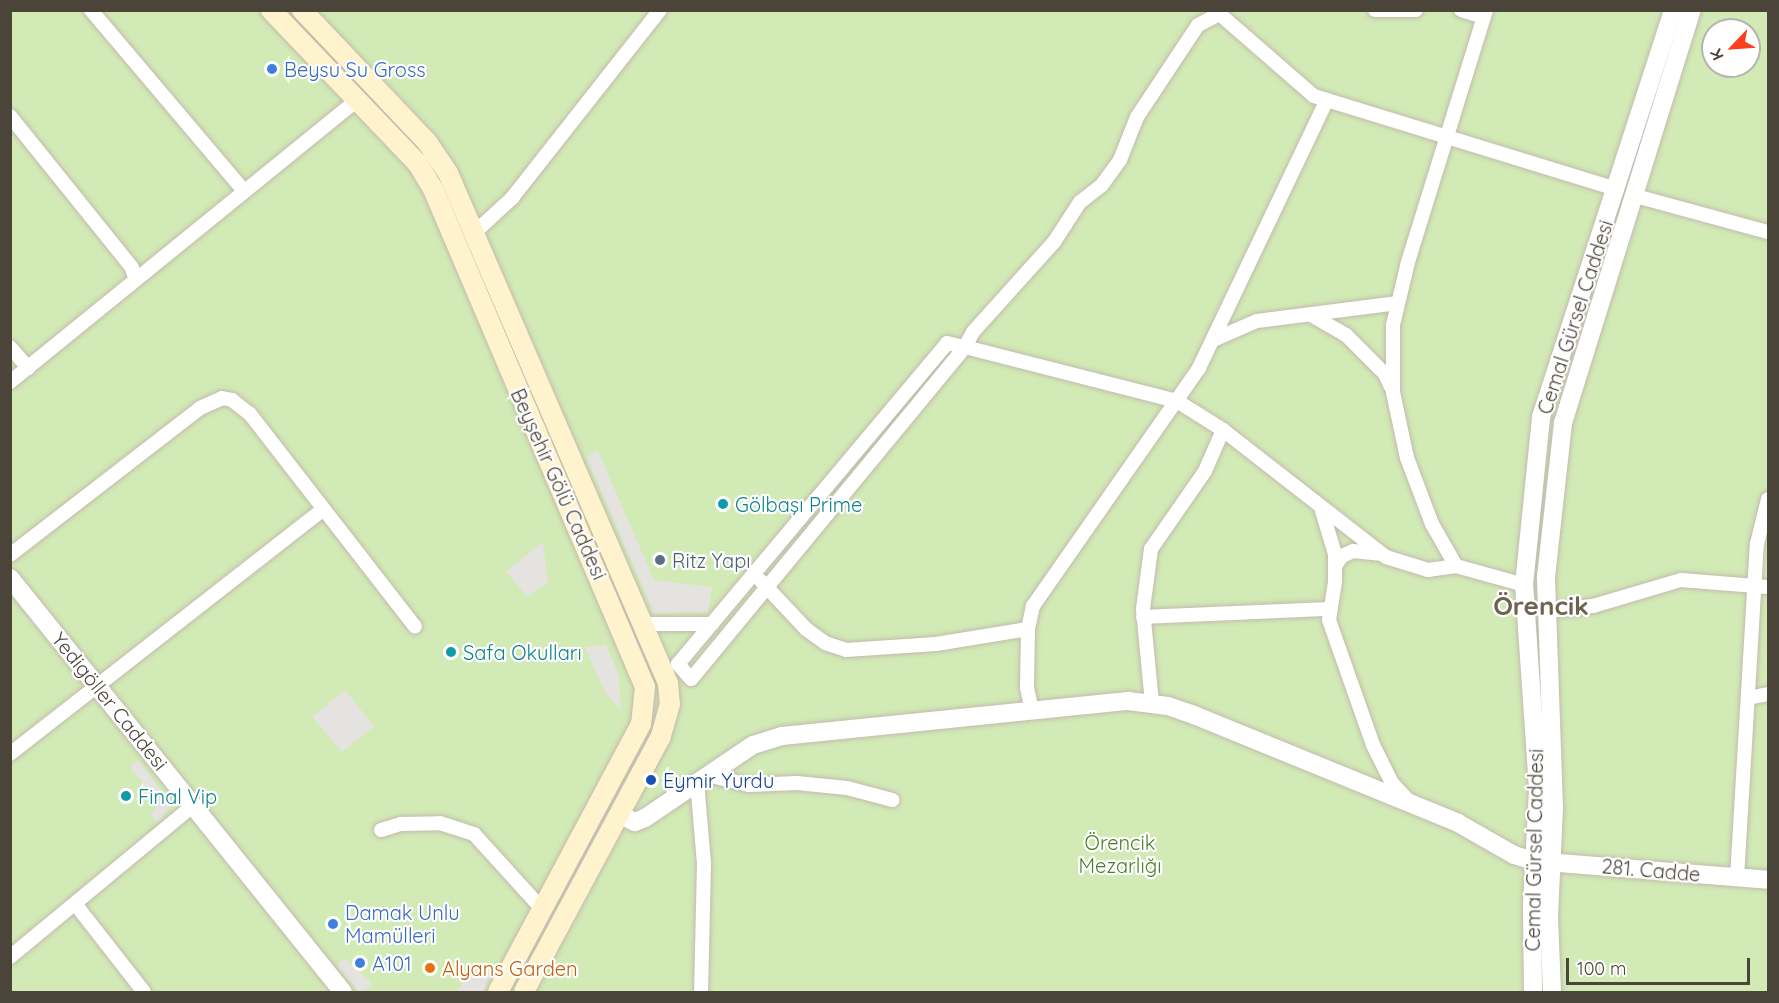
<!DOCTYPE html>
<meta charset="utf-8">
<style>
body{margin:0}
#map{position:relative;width:1779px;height:1003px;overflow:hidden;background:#f6f3ec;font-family:Quicksand,sans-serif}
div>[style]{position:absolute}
.green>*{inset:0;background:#d2eab5}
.parking>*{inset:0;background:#e5e3e0}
.roads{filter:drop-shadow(0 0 2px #c2bbae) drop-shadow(0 0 2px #c2bbae)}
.minor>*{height:14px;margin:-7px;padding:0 7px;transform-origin:7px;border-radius:7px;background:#fff}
.tertiary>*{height:18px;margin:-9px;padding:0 9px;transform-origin:9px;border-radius:9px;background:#fff}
.secondary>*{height:20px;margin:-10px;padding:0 10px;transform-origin:10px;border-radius:10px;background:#fff3cd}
.dots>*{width:16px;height:16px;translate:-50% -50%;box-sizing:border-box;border:3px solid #fff;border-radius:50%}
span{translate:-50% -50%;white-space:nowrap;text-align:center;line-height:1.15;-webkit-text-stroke:4.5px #fff;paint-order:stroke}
.shop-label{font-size:20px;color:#366cbe}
.left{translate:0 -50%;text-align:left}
.street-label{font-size:20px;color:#4b4439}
.culture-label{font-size:20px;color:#0d838f}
.service-label{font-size:20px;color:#4e5e75}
.transit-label{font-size:20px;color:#164399}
.park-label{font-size:20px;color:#4a7f2a}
.food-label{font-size:20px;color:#c56008}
.district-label{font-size:26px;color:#6e6250;font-weight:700}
.frame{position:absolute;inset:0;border:12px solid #4b4439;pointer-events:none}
.north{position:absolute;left:1701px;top:18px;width:60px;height:60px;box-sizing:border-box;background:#fff;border:2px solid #b7b4b0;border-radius:50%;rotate:245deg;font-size:16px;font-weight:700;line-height:24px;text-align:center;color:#4b4439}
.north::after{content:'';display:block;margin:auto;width:21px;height:27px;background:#fc3f1d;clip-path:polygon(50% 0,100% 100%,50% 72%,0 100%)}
.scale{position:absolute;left:1566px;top:958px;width:184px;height:27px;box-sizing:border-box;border:3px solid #4b4439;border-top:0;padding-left:8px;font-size:18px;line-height:21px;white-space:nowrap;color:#4b4439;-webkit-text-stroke:4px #fff;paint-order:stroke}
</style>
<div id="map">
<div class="green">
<div style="clip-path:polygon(evenodd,11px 11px,1768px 11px,1768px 992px,11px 992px,11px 11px,1713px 30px,1749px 30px,1749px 66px,1713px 66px,1713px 30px)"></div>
</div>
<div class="parking">
<div style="clip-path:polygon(598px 451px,654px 580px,712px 587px,708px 612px,654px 613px,586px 457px)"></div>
<div style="clip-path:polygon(543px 542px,548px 583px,527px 597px,506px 571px)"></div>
<div style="clip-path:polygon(606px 645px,619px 676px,621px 710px,606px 694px,585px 647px)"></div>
<div style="clip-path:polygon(345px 690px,374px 726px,342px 752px,312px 717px)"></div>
<div style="clip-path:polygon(138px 760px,172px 805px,157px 822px,150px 814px,160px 804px,130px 767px)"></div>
<div style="clip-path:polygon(344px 958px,372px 983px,364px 992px,359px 992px,337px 966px)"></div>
<div style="clip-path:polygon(488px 963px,497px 966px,483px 992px,455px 992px,477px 969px)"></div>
</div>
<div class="roads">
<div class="minor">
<div style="left:91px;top:10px;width:236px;rotate:49.8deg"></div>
<div style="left:1215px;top:10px;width:131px;rotate:41deg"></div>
<div style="left:1314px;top:96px;width:317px;rotate:17.1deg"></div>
<div style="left:1375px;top:10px;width:41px"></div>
<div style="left:1461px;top:10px;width:24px;rotate:17deg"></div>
<div style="left:1219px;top:14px;width:24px;rotate:152deg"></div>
<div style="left:1198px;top:25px;width:110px;rotate:123.5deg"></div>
<div style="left:1137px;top:117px;width:46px;rotate:111.6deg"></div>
<div style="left:1120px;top:160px;width:31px;rotate:126deg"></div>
<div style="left:1102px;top:185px;width:28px;rotate:142deg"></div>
<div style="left:1080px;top:202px;width:48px;rotate:123deg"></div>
<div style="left:1054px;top:242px;width:121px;rotate:132deg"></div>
<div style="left:973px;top:332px;width:17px;rotate:118deg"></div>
<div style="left:965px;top:347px;width:430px;rotate:129.5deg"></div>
<div style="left:691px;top:679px;width:20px;rotate:-131deg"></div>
<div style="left:678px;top:664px;width:419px;rotate:-50deg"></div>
<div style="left:947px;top:343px;width:18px;rotate:13deg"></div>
<div style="left:965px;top:347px;width:219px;rotate:14.3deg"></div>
<div style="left:1177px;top:401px;width:54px;rotate:32.2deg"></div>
<div style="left:1223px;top:430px;width:207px;rotate:37.9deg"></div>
<div style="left:1386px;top:557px;width:44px;rotate:17.2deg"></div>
<div style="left:1428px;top:570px;width:28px;rotate:-8deg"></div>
<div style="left:1456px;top:566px;width:71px;rotate:15.6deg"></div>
<div style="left:10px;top:116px;width:195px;rotate:51.2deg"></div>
<div style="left:132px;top:268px;width:10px;rotate:73deg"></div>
<div style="left:1636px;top:196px;width:137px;rotate:15.3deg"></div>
<div style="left:474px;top:233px;width:52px;rotate:-42.6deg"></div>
<div style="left:512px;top:198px;width:239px;rotate:-51.8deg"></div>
<div style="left:1311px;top:315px;width:40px;rotate:29.7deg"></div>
<div style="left:1346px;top:335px;width:55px;rotate:45deg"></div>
<div style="left:1385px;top:374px;width:14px;rotate:65deg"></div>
<div style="left:1213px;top:340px;width:48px;rotate:-23.4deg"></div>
<div style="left:1257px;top:321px;width:142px;rotate:-7.3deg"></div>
<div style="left:10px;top:347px;width:28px;rotate:49deg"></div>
<div style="left:10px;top:382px;width:446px;rotate:-39.1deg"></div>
<div style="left:1322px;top:511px;width:45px;rotate:73.2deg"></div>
<div style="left:1335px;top:554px;width:28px;rotate:90deg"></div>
<div style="left:1335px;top:582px;width:38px;rotate:99deg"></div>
<div style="left:1329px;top:620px;width:133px;rotate:70.6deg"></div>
<div style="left:1373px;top:745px;width:42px;rotate:63.4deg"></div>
<div style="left:1392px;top:783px;width:26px;rotate:47deg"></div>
<div style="left:10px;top:555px;width:240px;rotate:-37.7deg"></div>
<div style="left:200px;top:408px;width:24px;rotate:-24deg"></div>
<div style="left:222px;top:398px;width:10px;rotate:11deg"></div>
<div style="left:232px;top:400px;width:23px;rotate:38deg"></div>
<div style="left:250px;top:414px;width:269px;rotate:52.2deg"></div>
<div style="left:1335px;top:566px;width:12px;rotate:-55deg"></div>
<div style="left:1342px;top:556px;width:12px;rotate:-24deg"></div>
<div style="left:1353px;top:551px;width:27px;rotate:6deg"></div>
<div style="left:1456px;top:566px;width:48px;rotate:-119.7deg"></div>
<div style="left:1432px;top:524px;width:71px;rotate:-110.7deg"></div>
<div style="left:1407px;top:458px;width:67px;rotate:-102deg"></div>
<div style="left:1393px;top:392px;width:67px;rotate:-90deg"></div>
<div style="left:1393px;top:325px;width:65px;rotate:-76.6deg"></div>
<div style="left:1408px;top:262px;width:264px;rotate:-72.8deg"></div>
<div style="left:761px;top:581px;width:66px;rotate:46.8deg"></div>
<div style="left:806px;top:629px;width:24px;rotate:36deg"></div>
<div style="left:825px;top:643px;width:22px;rotate:18deg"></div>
<div style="left:846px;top:650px;width:90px;rotate:-3.8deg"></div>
<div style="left:936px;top:644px;width:93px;rotate:-9.3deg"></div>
<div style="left:1547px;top:611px;width:46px;rotate:-6.2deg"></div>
<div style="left:1593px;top:606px;width:92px;rotate:-16.5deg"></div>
<div style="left:1681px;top:580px;width:87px;rotate:4.6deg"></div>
<div style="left:1143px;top:617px;width:185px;rotate:-2.5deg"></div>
<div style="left:644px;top:624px;width:68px"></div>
<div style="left:1748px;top:698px;width:20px;rotate:-11deg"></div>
<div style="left:1152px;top:703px;width:94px;rotate:-95.5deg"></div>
<div style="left:1143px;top:609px;width:61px;rotate:-82.4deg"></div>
<div style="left:1151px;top:549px;width:95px;rotate:-55.3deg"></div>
<div style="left:1205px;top:471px;width:45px;rotate:-66.3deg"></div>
<div style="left:1032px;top:711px;width:25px;rotate:-102deg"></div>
<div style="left:1027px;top:687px;width:58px;rotate:-89deg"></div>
<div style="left:1028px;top:629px;width:24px;rotate:-78deg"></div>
<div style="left:1033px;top:606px;width:290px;rotate:-55.1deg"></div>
<div style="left:1199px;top:368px;width:297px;rotate:-64.5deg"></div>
<div style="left:10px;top:754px;width:396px;rotate:-38deg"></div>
<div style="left:707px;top:775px;width:43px;rotate:13.4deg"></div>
<div style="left:749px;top:785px;width:48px;rotate:-2.4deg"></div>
<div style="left:797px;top:783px;width:50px;rotate:5.7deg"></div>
<div style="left:847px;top:788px;width:47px;rotate:14.9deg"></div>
<div style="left:697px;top:782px;width:81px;rotate:85.1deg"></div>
<div style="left:704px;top:863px;width:129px;rotate:91.3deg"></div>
<div style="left:381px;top:830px;width:21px;rotate:-17deg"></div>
<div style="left:401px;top:824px;width:39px;rotate:-1deg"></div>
<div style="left:440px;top:823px;width:36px;rotate:18deg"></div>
<div style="left:474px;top:834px;width:101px;rotate:47.8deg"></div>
<div style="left:1737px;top:878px;width:335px;rotate:-86.6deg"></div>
<div style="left:1757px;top:544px;width:46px;rotate:-76.3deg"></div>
<div style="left:76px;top:905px;width:110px;rotate:52deg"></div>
<div style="left:10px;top:957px;width:239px;rotate:-39.6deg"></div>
</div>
<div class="tertiary">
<div style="left:10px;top:578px;width:531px;rotate:51.19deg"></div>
<div style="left:619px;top:814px;width:18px;rotate:27deg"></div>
<div style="left:635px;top:822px;width:11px;rotate:-22deg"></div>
<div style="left:645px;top:818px;width:130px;rotate:-34.1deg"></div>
<div style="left:753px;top:745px;width:30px;rotate:-17deg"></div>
<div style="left:782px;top:736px;width:348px;rotate:-5.8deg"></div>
<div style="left:1128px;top:701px;width:40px;rotate:7.1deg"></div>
<div style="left:1168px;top:706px;width:28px;rotate:19deg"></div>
<div style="left:1194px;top:715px;width:285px;rotate:22.2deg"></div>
<div style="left:1458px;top:823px;width:64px;rotate:29.7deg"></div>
<div style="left:1514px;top:855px;width:21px;rotate:17deg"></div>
<div style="left:1534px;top:861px;width:235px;rotate:4.6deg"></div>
<div style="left:1533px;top:992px;width:87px;rotate:-90.7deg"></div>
<div style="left:1532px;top:905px;width:116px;rotate:-87deg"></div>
<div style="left:1538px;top:789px;width:204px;rotate:-93.9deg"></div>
<div style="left:1524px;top:585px;width:169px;rotate:-84.2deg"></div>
<div style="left:1541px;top:417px;width:428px;rotate:-72deg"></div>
<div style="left:1552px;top:992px;width:75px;rotate:-92.3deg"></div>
<div style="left:1549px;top:917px;width:109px;rotate:-87.4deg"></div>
<div style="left:1554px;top:808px;width:231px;rotate:-92deg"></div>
<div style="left:1546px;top:577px;width:155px;rotate:-83.7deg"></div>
<div style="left:1563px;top:423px;width:433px;rotate:-72.7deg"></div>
</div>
<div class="secondary">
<div style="left:271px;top:10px;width:213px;rotate:46.3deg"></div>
<div style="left:418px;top:164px;width:29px;rotate:59deg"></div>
<div style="left:433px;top:189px;width:541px;rotate:66.94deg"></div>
<div style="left:645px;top:687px;width:37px;rotate:96deg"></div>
<div style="left:641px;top:724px;width:304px;rotate:118.1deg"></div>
<div style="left:302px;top:10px;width:182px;rotate:46.6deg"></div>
<div style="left:427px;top:142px;width:37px;rotate:56deg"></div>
<div style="left:448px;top:173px;width:555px;rotate:66.67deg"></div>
<div style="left:668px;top:683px;width:21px;rotate:85deg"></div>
<div style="left:670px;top:704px;width:35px;rotate:106deg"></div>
<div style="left:660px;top:738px;width:288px;rotate:118.2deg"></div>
</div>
</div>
<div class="dots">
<div style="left:272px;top:69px;background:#3f7fe0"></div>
<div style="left:723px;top:504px;background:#0f9aa8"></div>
<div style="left:660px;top:560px;background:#5c6f8a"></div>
<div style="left:451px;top:652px;background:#0f9aa8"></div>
<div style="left:651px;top:780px;background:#1a4fb4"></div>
<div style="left:126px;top:796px;background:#0f9aa8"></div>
<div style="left:333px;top:924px;background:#3f7fe0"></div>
<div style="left:360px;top:963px;background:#3f7fe0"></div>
<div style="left:430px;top:968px;background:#e8710a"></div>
</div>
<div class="shop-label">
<span class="left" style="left:284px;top:69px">Beysu Su Gross</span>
<span class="left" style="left:345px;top:924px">Damak Unlu<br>Mamülleri</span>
<span class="left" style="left:372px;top:963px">A101</span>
</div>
<div class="street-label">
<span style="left:1575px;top:317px;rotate:-72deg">Cemal Gürsel Caddesi</span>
<span style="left:559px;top:484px;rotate:66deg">Beyşehir Gölü Caddesi</span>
<span style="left:110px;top:701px;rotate:51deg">Yedigöller Caddesi</span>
<span style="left:1534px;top:850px;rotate:-89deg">Cemal Gürsel Caddesi</span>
<span style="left:1651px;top:870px;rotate:5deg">281. Cadde</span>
</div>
<div class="culture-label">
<span class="left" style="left:735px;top:504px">Gölbaşı Prime</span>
<span class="left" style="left:463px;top:652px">Safa Okulları</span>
<span class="left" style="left:138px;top:796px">Final Vip</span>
</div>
<div class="service-label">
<span class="left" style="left:672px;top:560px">Ritz Yapı</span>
</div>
<div class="transit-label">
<span class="left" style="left:663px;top:780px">Eymir Yurdu</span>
</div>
<div class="park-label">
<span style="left:1120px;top:854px">Örencik<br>Mezarlığı</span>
</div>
<div class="food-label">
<span class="left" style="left:442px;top:968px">Alyans Garden</span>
</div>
<div class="district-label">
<span style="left:1541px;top:606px">Örencik</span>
</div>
<div class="frame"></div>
<div class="north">K</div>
<div class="scale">100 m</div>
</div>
